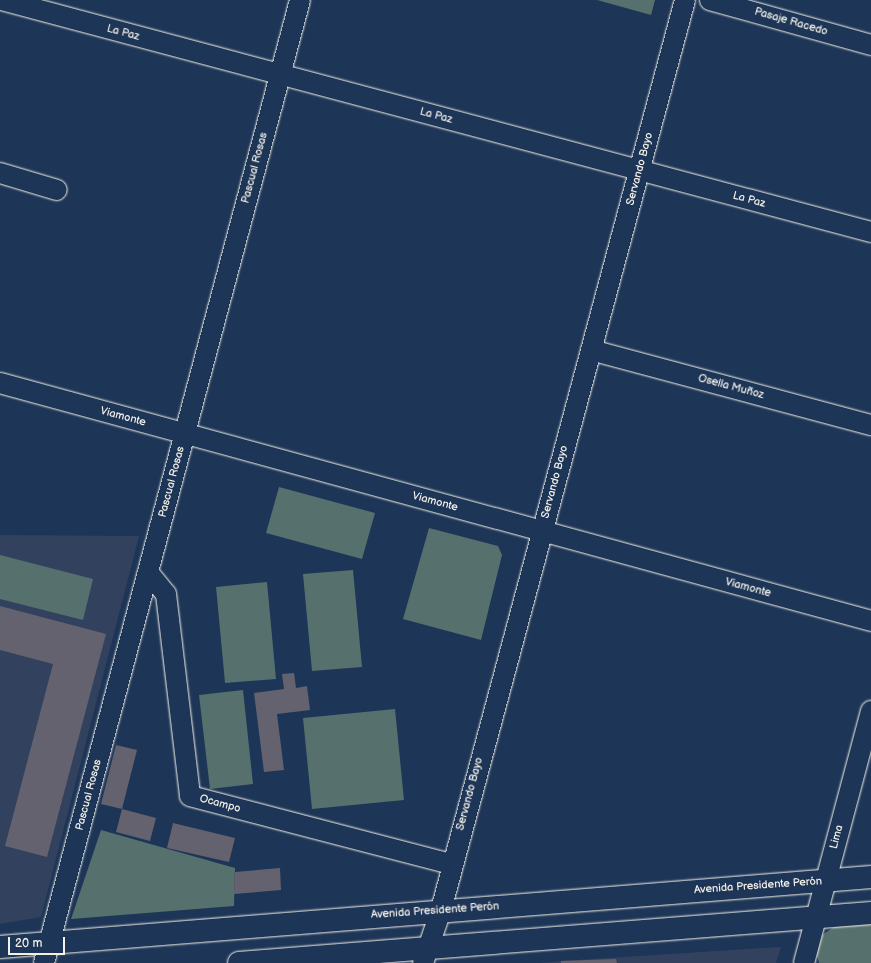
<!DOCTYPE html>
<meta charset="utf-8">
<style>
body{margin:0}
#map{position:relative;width:871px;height:963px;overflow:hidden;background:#1d3557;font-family:"Balsamiq Sans",sans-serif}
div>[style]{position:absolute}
.built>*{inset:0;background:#32425e}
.green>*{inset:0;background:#56706d}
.building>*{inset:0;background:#64626f}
.roads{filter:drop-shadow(0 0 1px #f4f1e8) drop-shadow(0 0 1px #f4f1e8)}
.minor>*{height:20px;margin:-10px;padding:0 10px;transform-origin:10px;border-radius:10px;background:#1d3557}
.major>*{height:22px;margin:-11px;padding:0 11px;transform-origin:11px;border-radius:11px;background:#1d3557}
span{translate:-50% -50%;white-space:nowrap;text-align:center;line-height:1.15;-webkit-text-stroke:3.5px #1d3557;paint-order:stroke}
.street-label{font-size:11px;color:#f4f1e8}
.scale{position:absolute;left:8px;top:937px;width:57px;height:18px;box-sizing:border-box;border:2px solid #f4f1e8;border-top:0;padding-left:5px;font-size:12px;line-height:14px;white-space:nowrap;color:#f4f1e8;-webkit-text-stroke:3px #1d3557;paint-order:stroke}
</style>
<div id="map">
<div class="built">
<div style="clip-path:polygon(0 535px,139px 536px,41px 917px,0 924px)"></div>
<div style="clip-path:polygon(781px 947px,776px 963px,540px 963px,561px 961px)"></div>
</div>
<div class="green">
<div style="clip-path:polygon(597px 0,655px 0,651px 15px)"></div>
<div style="clip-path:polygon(279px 487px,375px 513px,362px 559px,266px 533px)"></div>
<div style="clip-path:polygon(429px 528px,498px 546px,502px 555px,481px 640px,403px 619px)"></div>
<div style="clip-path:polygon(0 555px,93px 579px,83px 620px,0 599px)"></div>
<div style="clip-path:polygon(353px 570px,362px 667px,312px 671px,303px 574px)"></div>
<div style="clip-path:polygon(267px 582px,276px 679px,225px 683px,216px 587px)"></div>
<div style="clip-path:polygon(243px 690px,253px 784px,210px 789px,199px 695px)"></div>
<div style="clip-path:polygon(395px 709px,404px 800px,312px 809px,303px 718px)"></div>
<div style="clip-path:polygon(101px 830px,235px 868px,234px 906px,71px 919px)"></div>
<div style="clip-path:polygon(871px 924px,871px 963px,819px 963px,816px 952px,822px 935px,834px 927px)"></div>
</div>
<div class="building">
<div style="clip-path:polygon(0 606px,106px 634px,47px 857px,5px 846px,53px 664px,0 650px)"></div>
<div style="clip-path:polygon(294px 673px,296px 688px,307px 686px,310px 710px,277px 714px,284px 770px,264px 772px,254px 693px,284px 689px,282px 674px)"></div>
<div style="clip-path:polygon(116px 745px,137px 750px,122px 809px,101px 804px)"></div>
<div style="clip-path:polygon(122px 809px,156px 818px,150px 841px,116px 832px)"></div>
<div style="clip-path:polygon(173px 823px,235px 838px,229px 862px,167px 848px)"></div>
<div style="clip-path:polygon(280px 868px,281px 890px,234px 894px,235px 872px)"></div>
<div style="clip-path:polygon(616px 959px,617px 963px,561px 963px,561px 961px)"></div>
</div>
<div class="roads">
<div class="minor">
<div style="left:2px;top:0;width:899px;rotate:14.95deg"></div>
<div style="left:710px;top:0;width:167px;rotate:15.6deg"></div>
<div style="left:0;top:173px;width:59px;rotate:16.6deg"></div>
<div style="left:591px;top:350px;width:290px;rotate:15deg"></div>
<div style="left:0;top:383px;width:903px;rotate:15.28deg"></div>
<div style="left:148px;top:572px;width:28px;rotate:51deg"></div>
<div style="left:166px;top:594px;width:203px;rotate:83.2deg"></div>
<div style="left:190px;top:796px;width:270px;rotate:14.6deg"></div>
<div style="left:44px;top:963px;width:996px;rotate:-75.11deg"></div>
<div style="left:423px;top:963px;width:56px;rotate:-71.2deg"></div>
<div style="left:441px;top:910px;width:942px;rotate:-74.99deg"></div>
<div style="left:804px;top:963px;width:261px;rotate:-75.1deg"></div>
</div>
<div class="major">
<div style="left:0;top:947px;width:874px;rotate:-4.59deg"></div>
<div style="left:239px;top:963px;width:634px;rotate:-4.52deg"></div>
</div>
</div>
<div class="street-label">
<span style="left:791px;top:22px;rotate:16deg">Pasaje Racedo</span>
<span style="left:123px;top:33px;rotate:15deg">La Paz</span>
<span style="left:436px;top:116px;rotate:15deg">La Paz</span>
<span style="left:255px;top:168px;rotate:-75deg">Pascual Rosas</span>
<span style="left:640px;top:169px;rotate:-75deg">Servando Bayo</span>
<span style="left:749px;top:200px;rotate:15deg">La Paz</span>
<span style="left:731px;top:387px;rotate:15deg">Osella Muñoz</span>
<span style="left:123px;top:417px;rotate:15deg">Viamonte</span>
<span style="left:172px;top:482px;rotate:-75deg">Pascual Rosas</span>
<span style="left:555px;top:482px;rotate:-75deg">Servando Bayo</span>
<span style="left:435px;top:502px;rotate:15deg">Viamonte</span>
<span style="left:748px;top:588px;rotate:15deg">Viamonte</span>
<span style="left:470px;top:794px;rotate:-75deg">Servando Bayo</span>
<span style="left:89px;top:795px;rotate:-75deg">Pascual Rosas</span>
<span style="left:220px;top:804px;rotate:15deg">Ocampo</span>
<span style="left:837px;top:837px;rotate:-75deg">Lima</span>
<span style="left:758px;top:886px;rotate:-4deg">Avenida Presidente Perón</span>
<span style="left:435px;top:911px;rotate:-4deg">Avenida Presidente Perón</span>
</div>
<div class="scale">20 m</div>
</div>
